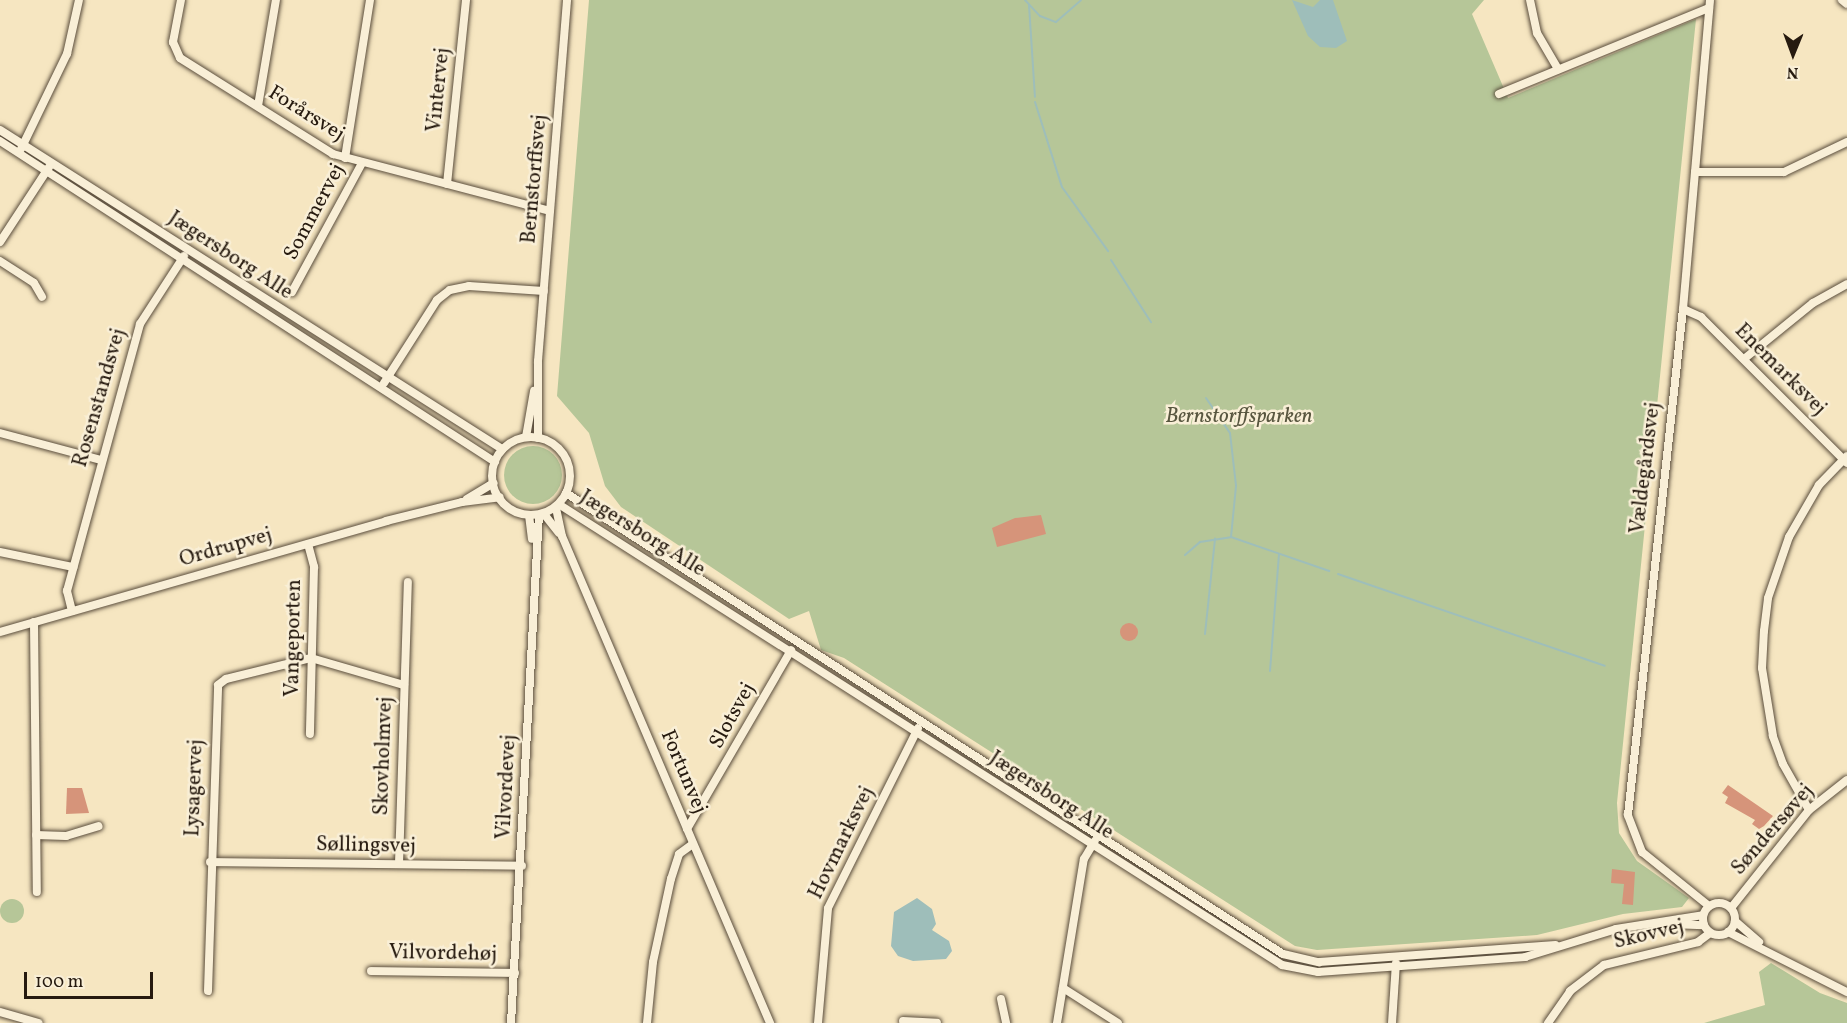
<!DOCTYPE html>
<meta charset="utf-8">
<style>
body{margin:0}
#map{position:relative;width:1847px;height:1023px;overflow:hidden;background:#f6e6c1;font-family:Vollkorn,serif}
div>[style]{position:absolute}
.green>*{inset:0;background:#b6c698}
.round{border-radius:50%}
.water>*{inset:0;background:#9ebeba}
.stream>*{height:2px;margin:-1px;padding:0 1px;transform-origin:1px;border-radius:1px;background:#9ebeba}
.building>*{inset:0;background:#d6947a}
.roads{filter:drop-shadow(0 0 2px #5a4d3c) drop-shadow(0 0 2px #5a4d3c)}
.minor>*{height:8px;margin:-4px;padding:0 4px;transform-origin:4px;border-radius:4px;background:#f9efd7}
.minor>.ring{margin:-4px;padding:0;box-sizing:content-box;background:none;border:8px solid #f9efd7;border-radius:50%}
span{translate:-50% -50%;white-space:nowrap;text-align:center;line-height:1.15;-webkit-text-stroke:5px #f9efd7;paint-order:stroke}
.street-label{font-size:21px;color:#261a0f}
.park-label{font-size:21px;color:#58563f;font-style:italic}
.north{position:absolute;left:1763px;top:24px;width:60px;height:60px;-webkit-text-stroke:4px #f9efd7;paint-order:stroke;rotate:181deg;font-size:16px;font-weight:700;line-height:24px;text-align:center;color:#261a0f}
.north::after{content:'';display:block;margin:auto;width:21px;height:27px;background:#261a0f;clip-path:polygon(50% 0,100% 100%,50% 72%,0 100%)}
.scale{position:absolute;left:24px;top:972px;width:129px;height:27px;box-sizing:border-box;border:3px solid #261a0f;border-top:0;padding-left:8px;font-size:18px;line-height:21px;white-space:nowrap;color:#261a0f;-webkit-text-stroke:4px #f9efd7;paint-order:stroke}
</style>
<div id="map">
<div class="green">
<div style="clip-path:polygon(589px 0,1484px 0,1472px 14px,1508px 98px,1696px 19px,1617px 803px,1619px 833px,1637px 861px,1689px 898px,1682px 907px,1623px 914px,1537px 935px,1317px 950px,1295px 946px,844px 658px,821px 650px,809px 611px,789px 619px,621px 507px,605px 486px,589px 433px,557px 396px)"></div>
<div class="round" style="left:504px;top:446px;width:58px;height:58px"></div>
<div class="round" style="left:0;top:899px;width:24px;height:24px"></div>
<div style="clip-path:polygon(1771px 963px,1820px 993px,1847px 1003px,1847px 1023px,1704px 1023px,1765px 1005px,1759px 972px)"></div>
</div>
<div class="water">
<div style="clip-path:polygon(1292px 0,1313px 7px,1320px 0,1333px 0,1347px 41px,1336px 48px,1320px 47px,1308px 36px)"></div>
<div style="clip-path:polygon(917px 898px,932px 909px,936px 924px,932px 930px,949px 941px,952px 951px,946px 959px,913px 961px,898px 956px,891px 946px,894px 912px)"></div>
</div>
<div class="stream">
<div style="left:1025px;top:0;width:22px;rotate:47deg"></div>
<div style="left:1040px;top:16px;width:17px;rotate:21deg"></div>
<div style="left:1056px;top:22px;width:33px;rotate:-41deg"></div>
<div style="left:1029px;top:5px;width:92px;rotate:86.3deg"></div>
<div style="left:1035px;top:102px;width:89px;rotate:72.4deg"></div>
<div style="left:1062px;top:187px;width:79px;rotate:54.3deg"></div>
<div style="left:1111px;top:260px;width:74px;rotate:57.2deg"></div>
<div style="left:1206px;top:398px;width:42px;rotate:55.6deg"></div>
<div style="left:1230px;top:433px;width:53px;rotate:83.5deg"></div>
<div style="left:1236px;top:486px;width:51px;rotate:95.6deg"></div>
<div style="left:1185px;top:555px;width:20px;rotate:-41deg"></div>
<div style="left:1200px;top:542px;width:31px;rotate:-9deg"></div>
<div style="left:1231px;top:537px;width:104px;rotate:19.1deg"></div>
<div style="left:1338px;top:574px;width:282px;rotate:19deg"></div>
<div style="left:1205px;top:634px;width:96px;rotate:-84deg"></div>
<div style="left:1270px;top:671px;width:117px;rotate:-85.6deg"></div>
</div>
<div class="building">
<div style="clip-path:polygon(1041px 515px,1046px 534px,997px 547px,992px 528px,1015px 518px)"></div>
<div class="round" style="left:1120px;top:623px;width:18px;height:18px"></div>
<div style="clip-path:polygon(1728px 785px,1773px 816px,1764px 826px,1759px 829px,1752px 824px,1755px 820px,1725px 803px,1728px 797px,1722px 793px)"></div>
<div style="clip-path:polygon(67px 788px,82px 788px,89px 813px,66px 814px)"></div>
<div style="clip-path:polygon(1612px 869px,1635px 872px,1633px 905px,1622px 904px,1624px 884px,1611px 883px)"></div>
</div>
<div class="roads">
<div class="minor">
<div style="left:181px;top:0;width:43px;rotate:100.8deg"></div>
<div style="left:173px;top:42px;width:17px;rotate:66deg"></div>
<div style="left:180px;top:58px;width:181px;rotate:32.1deg"></div>
<div style="left:333px;top:154px;width:224px;rotate:14.7deg"></div>
<div style="left:1530px;top:0;width:34px;rotate:78deg"></div>
<div style="left:1537px;top:33px;width:42px;rotate:59.7deg"></div>
<div style="left:1842px;top:0;width:6px;rotate:39deg"></div>
<div style="left:1499px;top:94px;width:227px;rotate:-22.3deg"></div>
<div style="left:258px;top:106px;width:108px;rotate:-80.4deg"></div>
<div style="left:0;top:130px;width:595px;rotate:32.43deg"></div>
<div style="left:0;top:141px;width:590px;rotate:32.96deg"></div>
<div style="left:21px;top:149px;width:106px;rotate:-64.2deg"></div>
<div style="left:67px;top:54px;width:55px;rotate:-77.5deg"></div>
<div style="left:345px;top:158px;width:160px;rotate:-81deg"></div>
<div style="left:1695px;top:172px;width:89px"></div>
<div style="left:1784px;top:172px;width:70px;rotate:-25.5deg"></div>
<div style="left:447px;top:184px;width:185px;rotate:-84.1deg"></div>
<div style="left:0;top:242px;width:90px;rotate:-56.8deg"></div>
<div style="left:0;top:261px;width:40px;rotate:32.9deg"></div>
<div style="left:34px;top:283px;width:16px;rotate:60deg"></div>
<div style="left:292px;top:292px;width:147px;rotate:-61.5deg"></div>
<div style="left:1683px;top:309px;width:20px;rotate:24deg"></div>
<div style="left:1701px;top:317px;width:206px;rotate:45deg"></div>
<div style="left:1744px;top:359px;width:89px;rotate:-39.1deg"></div>
<div style="left:1813px;top:303px;width:39px;rotate:-29deg"></div>
<div style="left:384px;top:383px;width:98px;rotate:-57.4deg"></div>
<div style="left:437px;top:300px;width:16px;rotate:-38deg"></div>
<div style="left:450px;top:290px;width:19px;rotate:-12deg"></div>
<div style="left:469px;top:286px;width:75px;rotate:3.8deg"></div>
<div style="left:0;top:433px;width:105px;rotate:15deg"></div>
<div style="left:526px;top:437px;width:47px;rotate:-80.1deg"></div>
<div class="ring" style="left:492px;top:437px;width:70px;height:70px"></div>
<div style="left:538px;top:438px;width:77px;rotate:-90deg"></div>
<div style="left:538px;top:361px;width:362px;rotate:-85.4deg"></div>
<div style="left:566px;top:493px;width:852px;rotate:32.74deg"></div>
<div style="left:1283px;top:954px;width:37px;rotate:13deg"></div>
<div style="left:1319px;top:962px;width:237px;rotate:-4.1deg"></div>
<div style="left:467px;top:499px;width:31px;rotate:-31deg"></div>
<div style="left:560px;top:505px;width:856px;rotate:32.5deg"></div>
<div style="left:1282px;top:965px;width:37px;rotate:11deg"></div>
<div style="left:1318px;top:972px;width:208px;rotate:-4.1deg"></div>
<div style="left:1525px;top:957px;width:95px;rotate:-17.1deg"></div>
<div style="left:1616px;top:929px;width:88px;rotate:-9.1deg"></div>
<div style="left:556px;top:508px;width:29px;rotate:78deg"></div>
<div style="left:562px;top:536px;width:530px;rotate:66.87deg"></div>
<div style="left:544px;top:514px;width:24px;rotate:52deg"></div>
<div style="left:529px;top:515px;width:24px;rotate:83deg"></div>
<div style="left:308px;top:544px;width:24px;rotate:75deg"></div>
<div style="left:314px;top:567px;width:167px;rotate:91.4deg"></div>
<div style="left:0;top:552px;width:75px;rotate:11.6deg"></div>
<div style="left:72px;top:611px;width:21px;rotate:-104deg"></div>
<div style="left:67px;top:591px;width:277px;rotate:-74.7deg"></div>
<div style="left:140px;top:324px;width:81px;rotate:-57.1deg"></div>
<div style="left:34px;top:622px;width:270px;rotate:89.4deg"></div>
<div style="left:0;top:632px;width:402px;rotate:-16deg"></div>
<div style="left:386px;top:521px;width:78px;rotate:-14deg"></div>
<div style="left:462px;top:502px;width:38px;rotate:-7deg"></div>
<div style="left:1809px;top:810px;width:53px;rotate:-119.5deg"></div>
<div style="left:1783px;top:764px;width:30px;rotate:-110deg"></div>
<div style="left:1773px;top:736px;width:69px;rotate:-99.2deg"></div>
<div style="left:1762px;top:668px;width:37px;rotate:-87deg"></div>
<div style="left:1764px;top:631px;width:33px;rotate:-83deg"></div>
<div style="left:1768px;top:598px;width:65px;rotate:-71deg"></div>
<div style="left:1789px;top:537px;width:60px;rotate:-60deg"></div>
<div style="left:1819px;top:485px;width:40px;rotate:-46deg"></div>
<div style="left:687px;top:829px;width:207px;rotate:-59.8deg"></div>
<div style="left:36px;top:835px;width:30px;rotate:2deg"></div>
<div style="left:66px;top:836px;width:34px;rotate:-17deg"></div>
<div style="left:210px;top:862px;width:312px;rotate:0.7deg"></div>
<div style="left:399px;top:864px;width:282px;rotate:-88.2deg"></div>
<div class="ring" style="left:1703px;top:903px;width:24px;height:24px"></div>
<div style="left:1709px;top:906px;width:86px;rotate:-141.1deg"></div>
<div style="left:1642px;top:852px;width:40px;rotate:-111deg"></div>
<div style="left:1628px;top:815px;width:509px;rotate:-83.8deg"></div>
<div style="left:1683px;top:309px;width:310px;rotate:-85deg"></div>
<div style="left:1731px;top:908px;width:125px;rotate:-51.5deg"></div>
<div style="left:1809px;top:810px;width:48px;rotate:-38.3deg"></div>
<div style="left:1735px;top:921px;width:32px;rotate:41deg"></div>
<div style="left:1670px;top:924px;width:34px;rotate:2deg"></div>
<div style="left:1728px;top:932px;width:133px;rotate:26.8deg"></div>
<div style="left:371px;top:971px;width:144px;rotate:0.8deg"></div>
<div style="left:1063px;top:988px;width:65px;rotate:32.5deg"></div>
<div style="left:208px;top:991px;width:306px;rotate:-88.1deg"></div>
<div style="left:218px;top:685px;width:10px;rotate:-37deg"></div>
<div style="left:226px;top:679px;width:88px;rotate:-13.9deg"></div>
<div style="left:311px;top:658px;width:97px;rotate:16.2deg"></div>
<div style="left:1001px;top:999px;width:25px;rotate:78deg"></div>
<div style="left:0;top:1012px;width:40px;rotate:16deg"></div>
<div style="left:903px;top:1021px;width:34px;rotate:3deg"></div>
<div style="left:511px;top:1023px;width:509px;rotate:-86.85deg"></div>
<div style="left:647px;top:1023px;width:61px;rotate:-84.4deg"></div>
<div style="left:653px;top:962px;width:85px;rotate:-77.8deg"></div>
<div style="left:671px;top:879px;width:26px;rotate:-72deg"></div>
<div style="left:679px;top:854px;width:17px;rotate:-36deg"></div>
<div style="left:818px;top:1023px;width:115px;rotate:-85deg"></div>
<div style="left:828px;top:908px;width:201px;rotate:-63.4deg"></div>
<div style="left:1057px;top:1023px;width:166px;rotate:-80.7deg"></div>
<div style="left:1084px;top:859px;width:21px;rotate:-59deg"></div>
<div style="left:1392px;top:1023px;width:60px;rotate:-86.2deg"></div>
<div style="left:1548px;top:1023px;width:39px;rotate:-55deg"></div>
<div style="left:1570px;top:991px;width:43px;rotate:-37.4deg"></div>
<div style="left:1604px;top:965px;width:97px;rotate:-13.7deg"></div>
<div style="left:1698px;top:942px;width:15px;rotate:-37deg"></div>
</div>
</div>
<div class="street-label">
<span style="left:439px;top:90px;rotate:-84deg">Vintervej</span>
<span style="left:306px;top:114px;rotate:32deg">Forårsvej</span>
<span style="left:535px;top:179px;rotate:-85deg">Bernstorffsvej</span>
<span style="left:315px;top:212px;rotate:-62deg">Sommervej</span>
<span style="left:230px;top:256px;rotate:33deg">Jægersborg Alle</span>
<span style="left:1780px;top:370px;rotate:45deg">Enemarksvej</span>
<span style="left:100px;top:398px;rotate:-74deg">Rosenstandsvej</span>
<span style="left:1646px;top:468px;rotate:-83deg">Vældegårdsvej</span>
<span style="left:642px;top:534px;rotate:32deg">Jægersborg Alle</span>
<span style="left:226px;top:548px;rotate:-16deg">Ordrupvej</span>
<span style="left:294px;top:638px;rotate:-89deg">Vangeporten</span>
<span style="left:733px;top:716px;rotate:-61deg">Slotsvej</span>
<span style="left:384px;top:756px;rotate:-88deg">Skovholmvej</span>
<span style="left:683px;top:772px;rotate:67deg">Fortunvej</span>
<span style="left:507px;top:787px;rotate:-87deg">Vilvordevej</span>
<span style="left:195px;top:788px;rotate:-88deg">Lysagervej</span>
<span style="left:1051px;top:796px;rotate:33deg">Jægersborg Alle</span>
<span style="left:1773px;top:830px;rotate:-49deg">Søndersøvej</span>
<span style="left:842px;top:843px;rotate:-64deg">Hovmarksvej</span>
<span style="left:366px;top:846px;rotate:1deg">Søllingsvej</span>
<span style="left:1649px;top:935px;rotate:-13deg">Skovvej</span>
<span style="left:443px;top:954px;rotate:1deg">Vilvordehøj</span>
</div>
<div class="park-label">
<span style="left:1239px;top:417px">Bernstorffsparken</span>
</div>
<div class="north">N</div>
<div class="scale">100 m</div>
</div>
